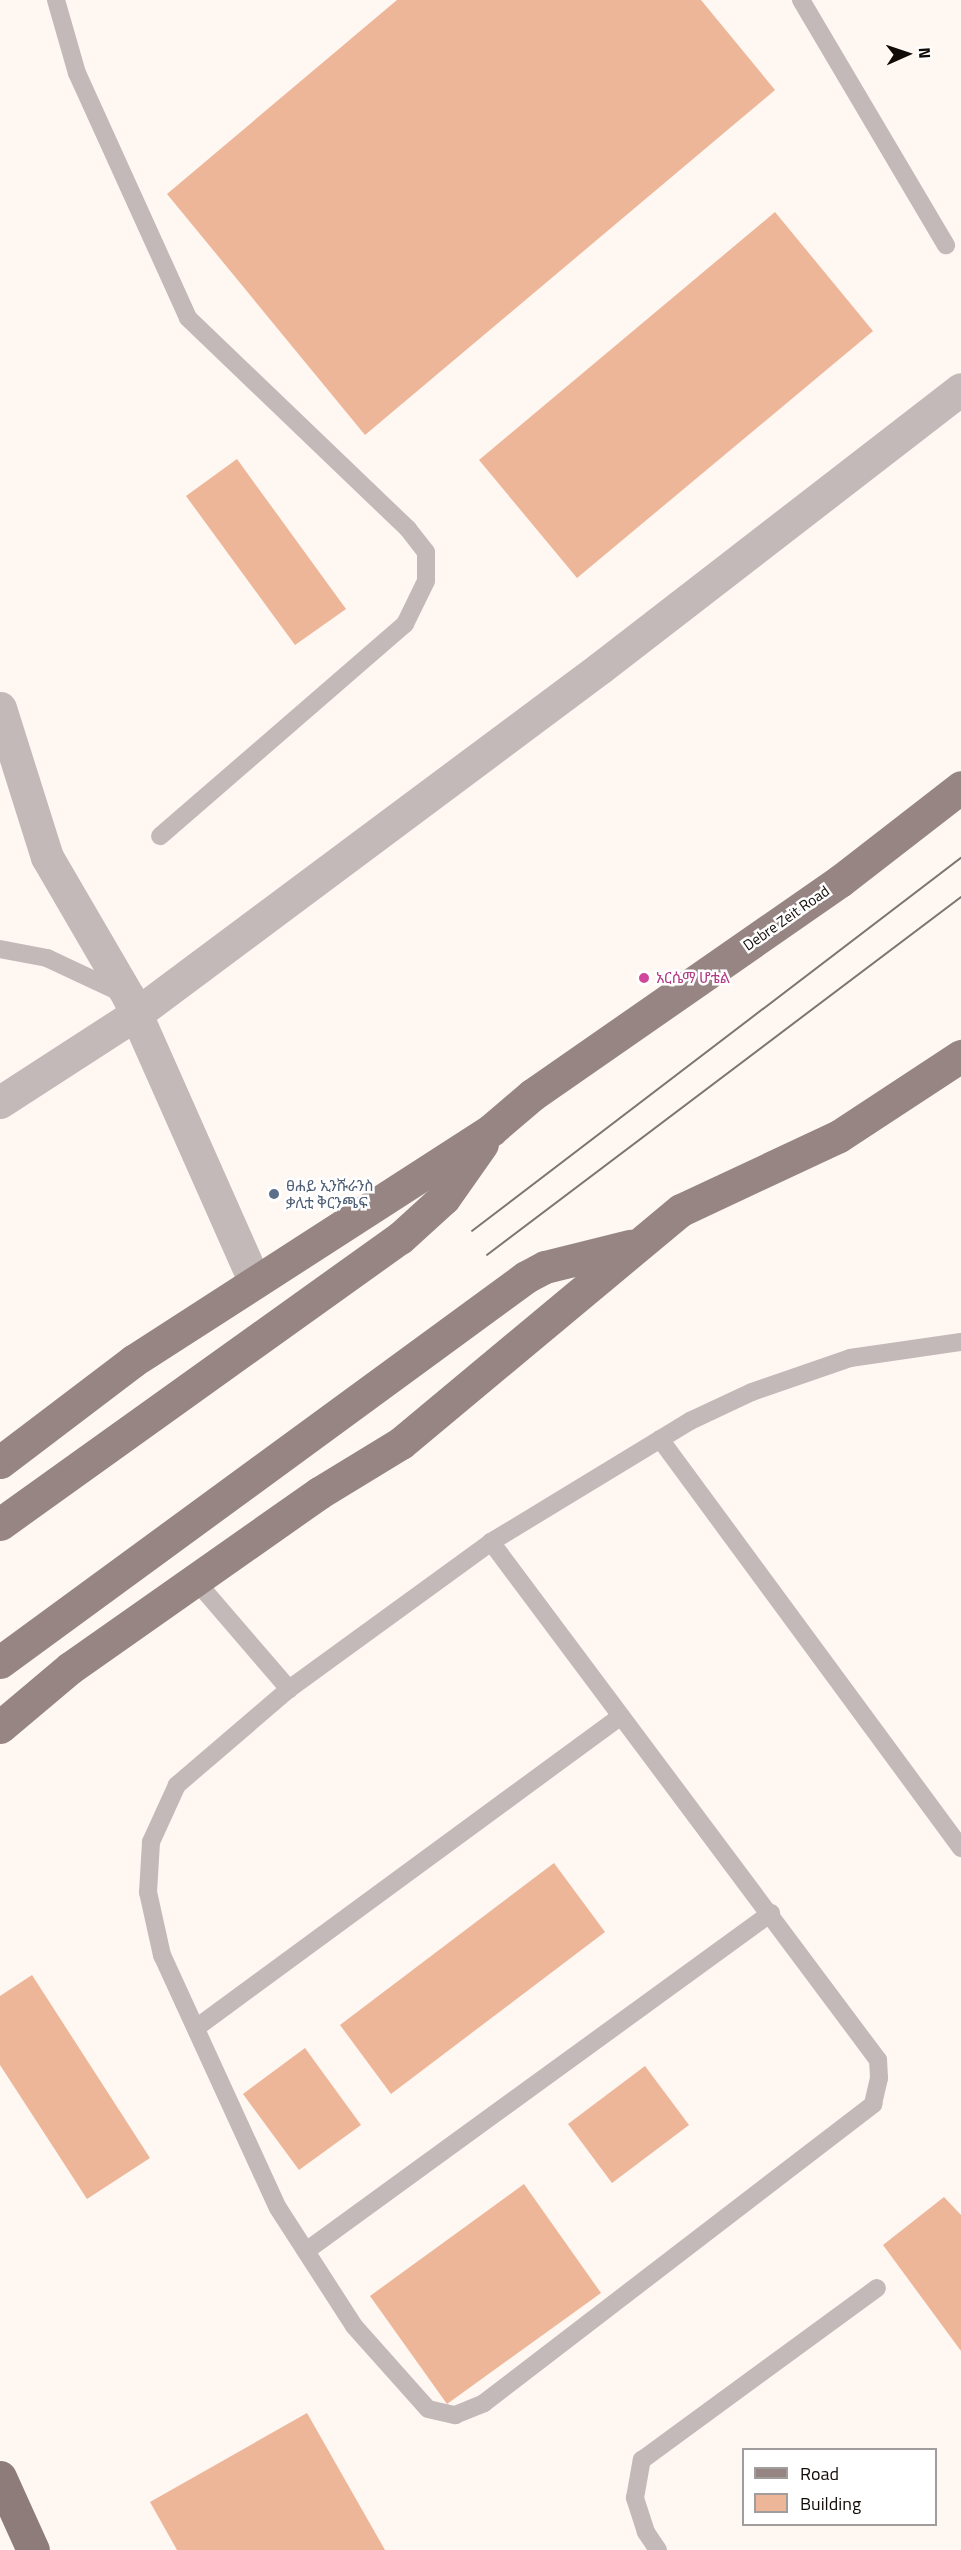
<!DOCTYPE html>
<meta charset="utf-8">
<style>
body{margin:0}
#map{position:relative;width:961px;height:2550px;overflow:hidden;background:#fef7f2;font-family:"Titillium Web","Noto Sans Ethiopic",sans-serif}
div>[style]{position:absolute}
.building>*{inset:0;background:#edb699}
.service>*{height:18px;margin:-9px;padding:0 9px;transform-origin:9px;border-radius:9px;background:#c3b9b9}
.minor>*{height:33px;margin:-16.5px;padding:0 16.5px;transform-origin:16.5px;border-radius:16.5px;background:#c3b9b9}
.primary>*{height:33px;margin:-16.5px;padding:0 16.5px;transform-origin:16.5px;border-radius:16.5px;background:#968583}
.trunk>*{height:33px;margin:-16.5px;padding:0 16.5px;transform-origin:16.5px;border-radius:16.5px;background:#8e7c7a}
.tram>*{height:1.5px;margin:-0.75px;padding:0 0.75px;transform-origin:0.75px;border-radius:0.75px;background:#7c7571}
.dots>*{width:16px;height:16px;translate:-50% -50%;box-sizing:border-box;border:3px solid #fff;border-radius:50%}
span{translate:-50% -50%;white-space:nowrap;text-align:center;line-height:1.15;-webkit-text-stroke:5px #fff;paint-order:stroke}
.street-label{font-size:15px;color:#110b08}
.hotel-label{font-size:15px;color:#b23c85}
.left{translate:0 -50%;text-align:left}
.service-label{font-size:15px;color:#4e5e75}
.legend{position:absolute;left:742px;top:2448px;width:195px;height:78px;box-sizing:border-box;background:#fff;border:2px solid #a09d9c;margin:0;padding:8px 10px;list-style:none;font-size:18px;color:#110b08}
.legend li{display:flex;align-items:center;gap:12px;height:30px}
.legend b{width:30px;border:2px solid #a09d9c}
.north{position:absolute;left:877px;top:24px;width:60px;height:60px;-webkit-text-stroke:4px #fff;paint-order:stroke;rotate:87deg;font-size:16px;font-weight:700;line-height:24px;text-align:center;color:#110b08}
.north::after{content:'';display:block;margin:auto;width:21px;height:27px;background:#110b08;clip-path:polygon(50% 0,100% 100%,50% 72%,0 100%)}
</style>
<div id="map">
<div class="building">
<div style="clip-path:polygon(397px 0,701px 0,775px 90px,365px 435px,167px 194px)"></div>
<div style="clip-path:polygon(775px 212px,873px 331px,577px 578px,479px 460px)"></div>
<div style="clip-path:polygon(237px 459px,346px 609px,295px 645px,186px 496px)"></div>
<div style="clip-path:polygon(554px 1863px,605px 1932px,391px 2094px,340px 2025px)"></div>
<div style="clip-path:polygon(32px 1975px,150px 2158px,87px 2199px,0 2065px,0 1996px)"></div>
<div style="clip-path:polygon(305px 2048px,361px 2125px,299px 2170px,243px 2094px)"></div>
<div style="clip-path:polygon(645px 2066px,689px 2125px,612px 2183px,568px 2124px)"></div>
<div style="clip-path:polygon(524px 2184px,601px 2293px,447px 2404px,370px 2296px)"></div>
<div style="clip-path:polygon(944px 2197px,961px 2215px,961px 2351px,883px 2245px)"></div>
<div style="clip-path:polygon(307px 2413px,385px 2550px,177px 2550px,150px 2502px)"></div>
</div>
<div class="service">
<div style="left:56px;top:0;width:76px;rotate:74deg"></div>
<div style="left:77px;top:73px;width:269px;rotate:65.6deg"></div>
<div style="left:188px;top:318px;width:305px;rotate:43.8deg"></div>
<div style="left:408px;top:529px;width:29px;rotate:52deg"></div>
<div style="left:426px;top:552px;width:29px;rotate:90deg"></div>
<div style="left:426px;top:581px;width:48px;rotate:116deg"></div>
<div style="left:405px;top:624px;width:324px;rotate:139.1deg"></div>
<div style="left:801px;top:0;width:285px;rotate:59.4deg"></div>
<div style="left:0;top:949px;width:48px;rotate:10.8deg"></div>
<div style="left:47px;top:958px;width:85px;rotate:25.1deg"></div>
<div style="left:660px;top:1439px;width:508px;rotate:53.65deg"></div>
<div style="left:196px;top:1581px;width:143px;rotate:49.3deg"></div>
<div style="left:289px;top:1689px;width:250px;rotate:-36deg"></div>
<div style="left:491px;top:1542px;width:233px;rotate:-31.3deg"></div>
<div style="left:690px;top:1421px;width:68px;rotate:-25.1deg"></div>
<div style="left:752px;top:1392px;width:104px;rotate:-19.1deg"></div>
<div style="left:850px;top:1358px;width:112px;rotate:-8.2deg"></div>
<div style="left:289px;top:1689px;width:148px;rotate:139.4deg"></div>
<div style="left:177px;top:1785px;width:63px;rotate:114.5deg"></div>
<div style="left:151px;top:1842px;width:50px;rotate:93.4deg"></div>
<div style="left:148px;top:1892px;width:65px;rotate:77.5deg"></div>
<div style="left:162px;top:1955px;width:278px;rotate:65.4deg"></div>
<div style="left:278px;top:2208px;width:140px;rotate:57.2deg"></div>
<div style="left:354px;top:2326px;width:111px;rotate:48.3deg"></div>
<div style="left:428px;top:2409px;width:28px;rotate:13deg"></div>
<div style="left:455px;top:2415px;width:31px;rotate:-22deg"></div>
<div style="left:484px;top:2403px;width:491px;rotate:-37.5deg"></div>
<div style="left:873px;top:2104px;width:27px;rotate:-77deg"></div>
<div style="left:879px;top:2078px;width:18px;rotate:-93deg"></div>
<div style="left:878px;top:2060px;width:647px;rotate:-126.76deg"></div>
<div style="left:196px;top:2028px;width:527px;rotate:-36.28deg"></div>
<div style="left:306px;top:2251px;width:575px;rotate:-36.01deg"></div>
<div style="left:658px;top:2550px;width:22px;rotate:-124deg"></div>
<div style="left:646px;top:2532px;width:36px;rotate:-108deg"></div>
<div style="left:635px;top:2498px;width:39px;rotate:-80deg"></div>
<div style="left:642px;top:2460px;width:291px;rotate:-36.2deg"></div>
</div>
<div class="minor">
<div style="left:0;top:708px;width:156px;rotate:72.5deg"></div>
<div style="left:47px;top:857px;width:161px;rotate:59.8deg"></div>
<div style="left:128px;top:996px;width:313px;rotate:66.1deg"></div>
<div style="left:0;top:1102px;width:162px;rotate:-32.9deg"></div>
<div style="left:136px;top:1014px;width:579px;rotate:-36.71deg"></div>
<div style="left:600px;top:668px;width:456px;rotate:-37.7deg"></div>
</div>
<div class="primary">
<div style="left:0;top:1462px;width:167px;rotate:-37.2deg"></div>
<div style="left:133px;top:1361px;width:426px;rotate:-32.8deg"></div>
<div style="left:491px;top:1130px;width:54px;rotate:-40.5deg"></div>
<div style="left:532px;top:1095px;width:375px;rotate:-34.8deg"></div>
<div style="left:840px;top:881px;width:153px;rotate:-37.8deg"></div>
<div style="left:0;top:1524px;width:492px;rotate:-35.6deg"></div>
<div style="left:400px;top:1238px;width:59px;rotate:-42.3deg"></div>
<div style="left:444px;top:1198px;width:66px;rotate:-54.9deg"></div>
<div style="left:0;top:1662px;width:652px;rotate:-36.2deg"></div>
<div style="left:526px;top:1277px;width:21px;rotate:-28deg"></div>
<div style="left:545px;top:1267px;width:88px;rotate:-13.9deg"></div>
<div style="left:0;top:1727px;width:92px;rotate:-40.1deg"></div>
<div style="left:70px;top:1668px;width:304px;rotate:-35.1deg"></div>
<div style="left:319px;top:1493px;width:96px;rotate:-31.4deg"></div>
<div style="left:401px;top:1443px;width:364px;rotate:-39.8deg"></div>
<div style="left:681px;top:1210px;width:174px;rotate:-25.1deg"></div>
<div style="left:839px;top:1136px;width:146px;rotate:-33.3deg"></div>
</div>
<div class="trunk">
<div style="left:0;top:2477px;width:80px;rotate:65.7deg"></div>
</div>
<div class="tram">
<div style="left:472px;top:1231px;width:615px;rotate:-37.34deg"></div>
<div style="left:487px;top:1255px;width:594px;rotate:-37.06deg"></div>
</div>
<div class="dots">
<div style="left:644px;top:978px;background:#d1479c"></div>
<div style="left:274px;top:1194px;background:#5c6f8a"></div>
</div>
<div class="street-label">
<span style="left:786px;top:918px;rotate:-35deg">Debre Zeit Road</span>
</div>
<div class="hotel-label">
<span class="left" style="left:656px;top:978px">አርሴማ ሆቴል</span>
</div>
<div class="service-label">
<span class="left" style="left:286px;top:1194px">ፀሐይ ኢንሹራንስ<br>ቃሊቲ ቅርንጫፍ</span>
</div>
<ul class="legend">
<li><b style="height:8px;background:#968583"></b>Road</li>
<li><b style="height:16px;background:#edb699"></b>Building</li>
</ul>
<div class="north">N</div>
</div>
